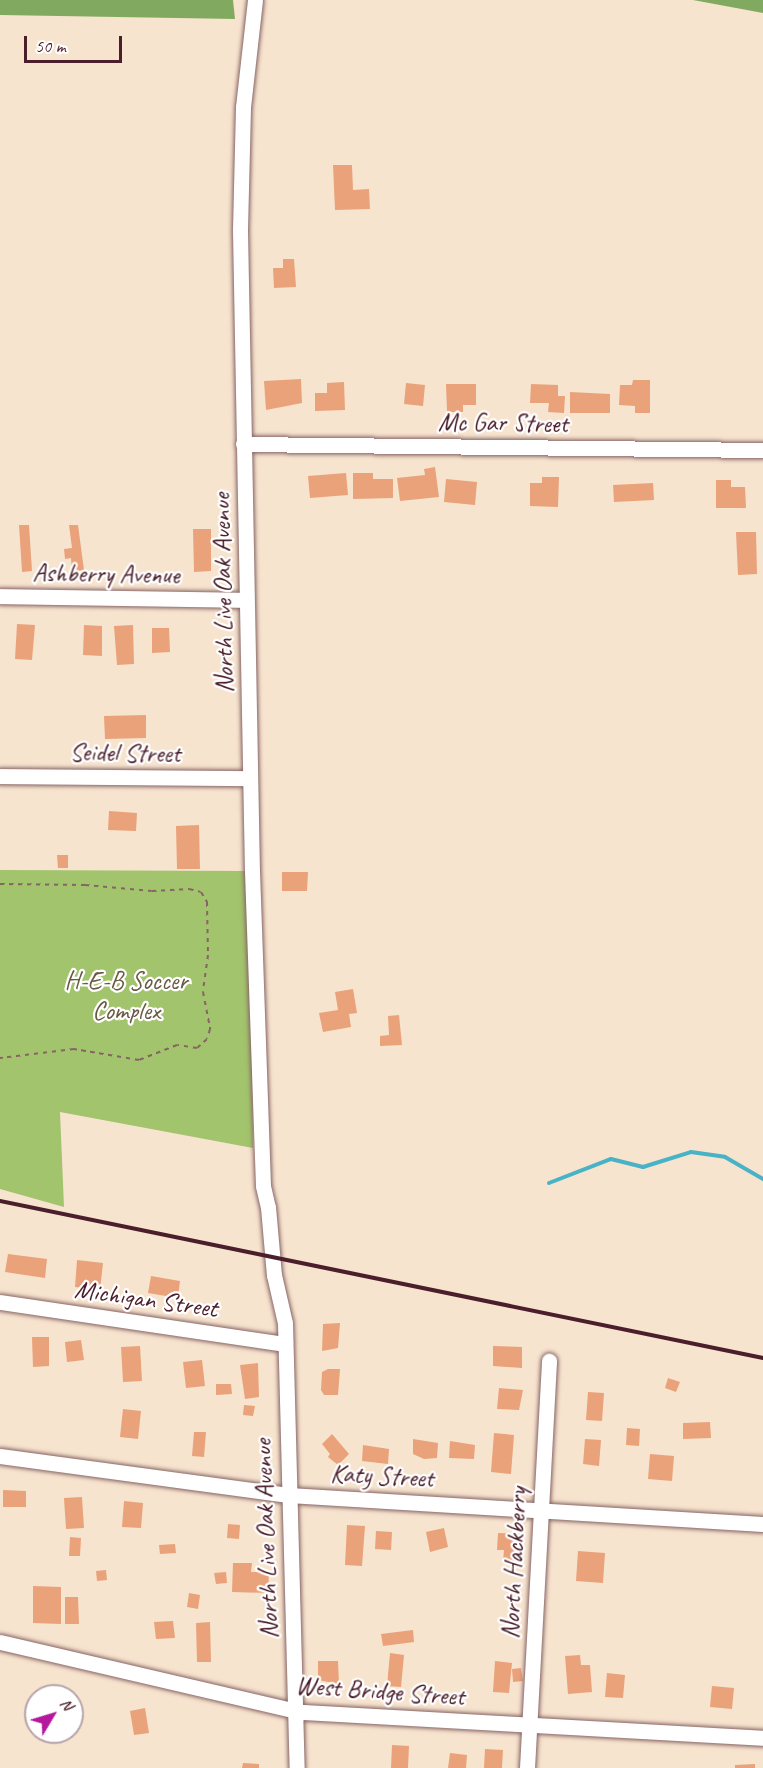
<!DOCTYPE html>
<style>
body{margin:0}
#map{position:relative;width:763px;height:1768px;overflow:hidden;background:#f7e4cf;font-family:Caveat,sans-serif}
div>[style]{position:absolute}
.green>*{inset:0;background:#a2c46d}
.forest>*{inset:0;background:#81aa60}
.stream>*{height:4px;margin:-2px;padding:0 2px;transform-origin:2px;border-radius:2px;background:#48b2c6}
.building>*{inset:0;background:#e9a27a}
.path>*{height:2px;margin-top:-1px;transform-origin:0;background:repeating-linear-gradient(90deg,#876464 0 4.5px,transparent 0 9px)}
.roads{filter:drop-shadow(0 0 2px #876464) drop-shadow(0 0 2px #876464)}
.street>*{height:15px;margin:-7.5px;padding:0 7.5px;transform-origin:7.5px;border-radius:7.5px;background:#fff}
.rail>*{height:4px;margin:-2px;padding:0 2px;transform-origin:2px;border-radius:2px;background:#4a1f2b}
span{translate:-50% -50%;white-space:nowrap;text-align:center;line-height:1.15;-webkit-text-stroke:4.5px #fff;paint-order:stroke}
.street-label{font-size:26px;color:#4a1f2b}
.park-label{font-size:26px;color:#695942}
.north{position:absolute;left:24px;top:1684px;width:60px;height:60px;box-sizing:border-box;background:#fff;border:2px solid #b7a5aa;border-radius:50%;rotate:52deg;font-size:16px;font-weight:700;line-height:24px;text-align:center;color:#4a1f2b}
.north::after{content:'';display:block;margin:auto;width:21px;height:27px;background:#b5179e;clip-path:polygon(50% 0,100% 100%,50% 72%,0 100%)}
.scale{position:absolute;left:24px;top:36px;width:98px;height:27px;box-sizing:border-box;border:3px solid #4a1f2b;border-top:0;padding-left:8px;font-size:18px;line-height:21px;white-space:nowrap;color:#4a1f2b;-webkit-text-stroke:4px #fff;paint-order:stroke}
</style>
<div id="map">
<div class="green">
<div style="clip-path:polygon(0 870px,251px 871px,253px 1148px,60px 1112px,64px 1207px,0 1189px)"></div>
</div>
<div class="forest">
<div style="clip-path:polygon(0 0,233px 0,235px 19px,0 15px)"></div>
<div style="clip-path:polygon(693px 0,763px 0,763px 13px)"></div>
</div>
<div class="stream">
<div style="left:549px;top:1183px;width:66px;rotate:-21.2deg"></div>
<div style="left:611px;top:1159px;width:33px;rotate:14deg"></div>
<div style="left:643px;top:1167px;width:50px;rotate:-17.4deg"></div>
<div style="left:691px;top:1152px;width:34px;rotate:8deg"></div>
<div style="left:725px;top:1157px;width:44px;rotate:30.1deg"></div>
</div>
<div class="building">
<div style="clip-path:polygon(333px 165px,352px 165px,353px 190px,369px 189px,370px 209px,335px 210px)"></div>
<div style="clip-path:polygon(283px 259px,294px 259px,296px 287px,274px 288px,273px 268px,283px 268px)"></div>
<div style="clip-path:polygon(301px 379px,302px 403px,266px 410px,264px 381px)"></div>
<div style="clip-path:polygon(633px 380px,650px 380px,650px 413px,635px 413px,635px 406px,619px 405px,620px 385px,632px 385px)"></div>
<div style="clip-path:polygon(344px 382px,345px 410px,315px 411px,315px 393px,327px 393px,327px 383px)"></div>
<div style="clip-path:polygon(406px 383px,425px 385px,423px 406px,404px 404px)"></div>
<div style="clip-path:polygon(446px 384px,476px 384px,476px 405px,463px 405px,463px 412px,447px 412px)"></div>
<div style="clip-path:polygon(531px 384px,558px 385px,558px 396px,565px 396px,564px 413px,548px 412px,549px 403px,530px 403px)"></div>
<div style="clip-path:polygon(570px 392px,610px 394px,610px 413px,570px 413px)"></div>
<div style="clip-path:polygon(435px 467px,439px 497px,400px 501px,397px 478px,425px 475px,424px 469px)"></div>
<div style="clip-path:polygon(346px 473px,348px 495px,310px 498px,308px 476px)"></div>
<div style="clip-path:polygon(353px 473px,373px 473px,373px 479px,393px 479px,393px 498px,353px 499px)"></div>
<div style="clip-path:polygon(542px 477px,559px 477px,558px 507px,530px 506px,530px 483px,542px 483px)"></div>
<div style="clip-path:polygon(446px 479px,477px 482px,475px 505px,444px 502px)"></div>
<div style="clip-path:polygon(716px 480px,731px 480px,731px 487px,745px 487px,746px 508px,716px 508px)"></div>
<div style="clip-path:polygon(653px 483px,654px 500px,614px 502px,613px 485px)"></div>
<div style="clip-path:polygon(19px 525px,29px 525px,32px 571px,22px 572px)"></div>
<div style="clip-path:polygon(69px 525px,78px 525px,84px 570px,72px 572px,71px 558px,65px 559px,64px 549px,72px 548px)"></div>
<div style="clip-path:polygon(193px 529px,211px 529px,211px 571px,194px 572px)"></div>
<div style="clip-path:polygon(736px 532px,756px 532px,757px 574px,738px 575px)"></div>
<div style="clip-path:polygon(17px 624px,35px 625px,32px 660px,15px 659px)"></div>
<div style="clip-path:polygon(84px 625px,102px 626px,102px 656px,83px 655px)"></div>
<div style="clip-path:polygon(133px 625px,134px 664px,117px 665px,114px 626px)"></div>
<div style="clip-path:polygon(152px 628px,169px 628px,170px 652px,152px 653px)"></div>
<div style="clip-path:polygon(146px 715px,146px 738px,105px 739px,104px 716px)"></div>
<div style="clip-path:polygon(109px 811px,137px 813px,136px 831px,108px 830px)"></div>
<div style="clip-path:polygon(199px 825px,200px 869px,177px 869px,176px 826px)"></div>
<div style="clip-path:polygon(57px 855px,68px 855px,68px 868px,58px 868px)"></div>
<div style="clip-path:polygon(282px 872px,308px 872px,307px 891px,282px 891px)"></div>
<div style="clip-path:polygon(353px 989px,357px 1013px,349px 1014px,351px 1027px,323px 1032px,319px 1013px,338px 1010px,335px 992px)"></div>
<div style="clip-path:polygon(399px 1015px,402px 1045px,380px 1046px,380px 1036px,389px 1035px,388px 1016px)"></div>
<div style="clip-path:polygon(8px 1254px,47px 1259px,45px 1278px,5px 1272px)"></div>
<div style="clip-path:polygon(77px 1260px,103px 1263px,100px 1290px,75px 1287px)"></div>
<div style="clip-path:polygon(151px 1276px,180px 1281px,178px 1298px,148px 1293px)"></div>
<div style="clip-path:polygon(340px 1323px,338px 1348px,322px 1351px,323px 1324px)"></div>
<div style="clip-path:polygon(32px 1337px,49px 1337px,49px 1366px,33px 1367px)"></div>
<div style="clip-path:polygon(81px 1340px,84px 1360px,67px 1362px,65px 1342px)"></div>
<div style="clip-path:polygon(140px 1346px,142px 1381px,123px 1382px,121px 1347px)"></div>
<div style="clip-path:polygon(493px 1346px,522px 1347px,522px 1368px,493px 1366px)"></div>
<div style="clip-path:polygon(202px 1360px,205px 1386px,186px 1388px,183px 1362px)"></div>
<div style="clip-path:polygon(258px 1363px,259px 1397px,245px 1399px,240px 1365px)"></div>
<div style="clip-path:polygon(328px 1369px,340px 1369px,338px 1395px,324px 1395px,321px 1390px,322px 1372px)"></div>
<div style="clip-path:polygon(668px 1378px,680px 1382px,676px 1392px,665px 1388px)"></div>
<div style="clip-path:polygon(216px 1384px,231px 1384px,232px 1394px,216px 1395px)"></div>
<div style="clip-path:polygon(499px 1388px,523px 1390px,519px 1410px,497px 1409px)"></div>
<div style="clip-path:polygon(588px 1392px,604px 1393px,602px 1421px,586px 1420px)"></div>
<div style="clip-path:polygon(244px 1405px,255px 1406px,253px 1416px,243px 1415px)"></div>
<div style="clip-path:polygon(123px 1409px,141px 1411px,138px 1439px,120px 1437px)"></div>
<div style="clip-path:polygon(710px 1422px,711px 1438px,683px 1439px,683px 1423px)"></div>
<div style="clip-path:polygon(627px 1428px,640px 1429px,639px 1446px,626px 1445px)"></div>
<div style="clip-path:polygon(194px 1432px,206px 1432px,204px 1457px,192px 1456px)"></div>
<div style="clip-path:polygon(494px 1433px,514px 1435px,511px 1474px,491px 1472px)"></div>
<div style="clip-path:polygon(332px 1434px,349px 1454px,338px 1465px,328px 1457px,330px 1454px,322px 1444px)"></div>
<div style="clip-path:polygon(413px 1439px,438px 1443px,437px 1458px,424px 1459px,413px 1454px)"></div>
<div style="clip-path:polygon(585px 1439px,601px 1440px,599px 1466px,583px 1464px)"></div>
<div style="clip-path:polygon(450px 1441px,475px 1445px,474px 1459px,449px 1458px)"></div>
<div style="clip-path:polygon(363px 1445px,389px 1449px,388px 1464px,362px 1461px)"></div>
<div style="clip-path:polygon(650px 1454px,674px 1456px,672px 1481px,648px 1479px)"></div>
<div style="clip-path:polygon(3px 1490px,26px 1491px,26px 1507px,3px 1507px)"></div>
<div style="clip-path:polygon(82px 1497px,84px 1528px,66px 1529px,64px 1498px)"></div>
<div style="clip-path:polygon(124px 1501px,143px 1503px,141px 1528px,122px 1527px)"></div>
<div style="clip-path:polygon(228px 1524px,240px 1525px,239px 1539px,227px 1538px)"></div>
<div style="clip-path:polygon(347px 1525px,365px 1526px,362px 1566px,345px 1565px)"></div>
<div style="clip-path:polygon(444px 1528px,448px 1547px,430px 1552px,426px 1532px)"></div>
<div style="clip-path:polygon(376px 1531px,392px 1532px,391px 1550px,375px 1549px)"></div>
<div style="clip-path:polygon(498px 1533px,520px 1534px,519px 1562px,503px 1562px,504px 1550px,497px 1550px)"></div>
<div style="clip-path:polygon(70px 1537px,81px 1538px,80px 1556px,69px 1556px)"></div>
<div style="clip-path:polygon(175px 1544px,176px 1553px,160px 1554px,159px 1545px)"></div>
<div style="clip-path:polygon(578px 1551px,605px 1553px,603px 1583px,576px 1581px)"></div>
<div style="clip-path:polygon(233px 1563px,252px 1563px,251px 1572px,269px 1572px,268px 1593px,232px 1592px)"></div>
<div style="clip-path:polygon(106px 1570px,107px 1580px,97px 1581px,96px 1571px)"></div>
<div style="clip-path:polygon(226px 1572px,227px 1583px,216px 1584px,214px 1573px)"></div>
<div style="clip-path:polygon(33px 1586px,61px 1587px,61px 1624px,33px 1623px)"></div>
<div style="clip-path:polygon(189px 1593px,200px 1595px,198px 1609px,187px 1607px)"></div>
<div style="clip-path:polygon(65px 1597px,78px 1597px,79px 1624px,65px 1624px)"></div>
<div style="clip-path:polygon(173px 1621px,175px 1638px,156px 1639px,154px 1622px)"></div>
<div style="clip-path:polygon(210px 1622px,211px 1662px,197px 1662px,196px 1623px)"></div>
<div style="clip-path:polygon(413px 1630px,414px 1642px,383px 1646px,381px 1634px)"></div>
<div style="clip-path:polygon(390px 1653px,404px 1655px,401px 1687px,387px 1686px)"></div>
<div style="clip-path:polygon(580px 1655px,581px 1665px,590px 1665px,592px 1692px,568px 1694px,565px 1656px)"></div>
<div style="clip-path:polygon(318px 1661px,338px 1661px,339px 1684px,318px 1680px)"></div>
<div style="clip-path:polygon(495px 1661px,512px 1663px,509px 1693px,493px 1692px)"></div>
<div style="clip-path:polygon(521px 1668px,523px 1681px,513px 1682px,512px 1669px)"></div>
<div style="clip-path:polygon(607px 1673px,625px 1675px,623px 1698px,605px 1697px)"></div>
<div style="clip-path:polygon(712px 1686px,734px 1688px,732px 1709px,710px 1707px)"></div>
<div style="clip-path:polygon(145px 1708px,149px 1733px,134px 1735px,130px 1711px)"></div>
<div style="clip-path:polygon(392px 1745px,409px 1746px,408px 1768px,391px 1768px)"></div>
<div style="clip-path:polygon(485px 1749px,503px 1750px,502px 1768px,484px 1768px)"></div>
<div style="clip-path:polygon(450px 1753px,467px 1755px,466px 1768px,448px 1768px)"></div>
<div style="clip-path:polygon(243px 1763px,259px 1764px,259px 1768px,242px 1768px)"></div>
<div style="clip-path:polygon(755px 1764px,755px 1768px,735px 1768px,735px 1765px)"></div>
</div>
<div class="path">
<div style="left:0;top:884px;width:85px;rotate:0.7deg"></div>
<div style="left:85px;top:885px;width:67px;rotate:5.1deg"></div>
<div style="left:152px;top:891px;width:37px;rotate:-3deg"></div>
<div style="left:189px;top:889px;width:12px;rotate:14deg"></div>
<div style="left:201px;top:892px;width:12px;rotate:59deg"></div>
<div style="left:207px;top:902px;width:53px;rotate:88.9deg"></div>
<div style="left:208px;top:955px;width:37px;rotate:98deg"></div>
<div style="left:203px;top:992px;width:38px;rotate:79deg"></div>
<div style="left:210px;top:1029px;width:10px;rotate:107deg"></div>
<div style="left:207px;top:1039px;width:13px;rotate:138deg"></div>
<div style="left:197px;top:1048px;width:20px;rotate:-171deg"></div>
<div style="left:177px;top:1045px;width:41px;rotate:158.5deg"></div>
<div style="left:139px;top:1060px;width:66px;rotate:-170.4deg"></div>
<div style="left:74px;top:1049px;width:75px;rotate:173.1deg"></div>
</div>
<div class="roads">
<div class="street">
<div style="left:255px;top:0;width:108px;rotate:96.4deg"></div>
<div style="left:243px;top:107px;width:123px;rotate:91.4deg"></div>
<div style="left:240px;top:230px;width:641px;rotate:88.93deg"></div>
<div style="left:252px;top:871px;width:315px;rotate:88deg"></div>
<div style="left:263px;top:1186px;width:22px;rotate:77deg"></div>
<div style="left:268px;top:1207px;width:68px;rotate:85deg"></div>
<div style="left:274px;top:1275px;width:49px;rotate:77.1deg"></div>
<div style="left:285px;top:1323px;width:445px;rotate:88.5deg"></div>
<div style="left:243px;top:444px;width:520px;rotate:0.66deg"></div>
<div style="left:0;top:596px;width:246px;rotate:0.9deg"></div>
<div style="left:0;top:776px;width:250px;rotate:0.5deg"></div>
<div style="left:0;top:1302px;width:288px;rotate:8.4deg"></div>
<div style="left:0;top:1456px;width:291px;rotate:7.7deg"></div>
<div style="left:288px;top:1495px;width:476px;rotate:3.5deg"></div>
<div style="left:0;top:1642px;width:310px;rotate:13.1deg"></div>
<div style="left:302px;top:1712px;width:462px;rotate:3.2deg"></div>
<div style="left:527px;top:1768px;width:408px;rotate:-86.9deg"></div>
</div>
</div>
<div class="rail">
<div style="left:0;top:1201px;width:779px;rotate:11.63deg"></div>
</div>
<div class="street-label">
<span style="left:503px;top:423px;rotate:1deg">Mc Gar Street</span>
<span style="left:106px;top:574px;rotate:1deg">Ashberry Avenue</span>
<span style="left:223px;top:593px;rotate:-91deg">North Live Oak Avenue</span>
<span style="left:125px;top:753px;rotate:1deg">Seidel Street</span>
<span style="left:146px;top:1299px;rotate:8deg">Michigan Street</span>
<span style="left:382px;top:1476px;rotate:3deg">Katy Street</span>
<span style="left:266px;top:1539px;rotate:-92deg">North Live Oak Avenue</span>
<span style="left:514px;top:1563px;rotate:-87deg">North Hackberry</span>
<span style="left:380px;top:1691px;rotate:4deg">West Bridge Street</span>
</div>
<div class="park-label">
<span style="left:126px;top:996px">H-E-B Soccer<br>Complex</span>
</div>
<div class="north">N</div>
<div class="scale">50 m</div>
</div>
